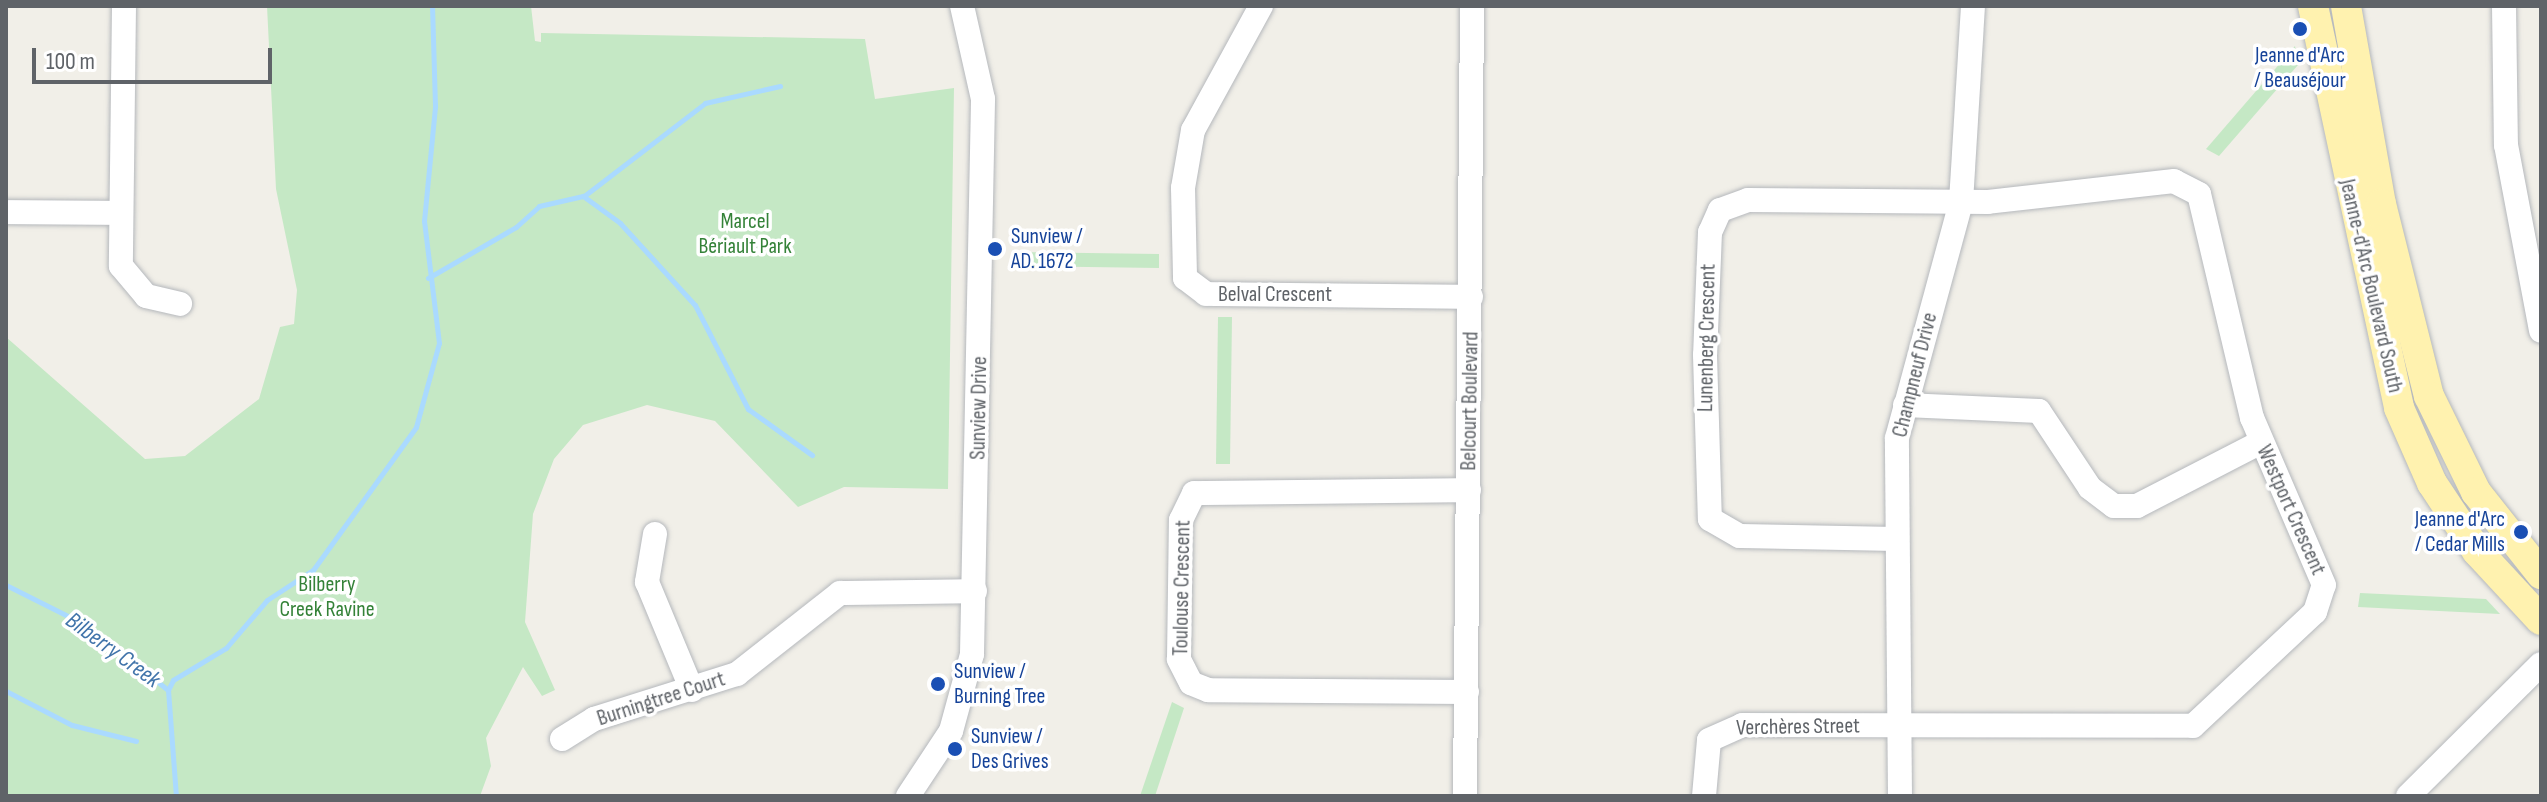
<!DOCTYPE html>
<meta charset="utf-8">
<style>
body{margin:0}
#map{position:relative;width:2547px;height:802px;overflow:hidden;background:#f1efe8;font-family:"Sofia Sans Condensed",sans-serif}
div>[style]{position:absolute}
.green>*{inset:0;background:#c5e8c5}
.stream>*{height:5px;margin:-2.5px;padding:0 2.5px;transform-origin:2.5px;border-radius:2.5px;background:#aadaff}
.roads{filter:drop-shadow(0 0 2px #b5b8bc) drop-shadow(0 0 2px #b5b8bc)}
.minor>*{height:24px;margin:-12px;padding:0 12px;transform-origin:12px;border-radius:12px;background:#fff}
.major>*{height:30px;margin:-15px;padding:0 15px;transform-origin:15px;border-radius:15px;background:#fff2af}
.dots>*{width:22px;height:22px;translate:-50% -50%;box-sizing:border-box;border:4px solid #fff;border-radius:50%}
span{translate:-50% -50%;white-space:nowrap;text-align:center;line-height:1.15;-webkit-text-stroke:7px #fff;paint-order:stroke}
.transit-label{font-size:22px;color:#164399}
.left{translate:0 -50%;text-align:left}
.right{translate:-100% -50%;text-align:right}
.park-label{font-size:22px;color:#348238}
.street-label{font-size:22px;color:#5f6368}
.water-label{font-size:24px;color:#4174aa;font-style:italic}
.frame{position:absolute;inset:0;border:8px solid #5f6368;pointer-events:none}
.scale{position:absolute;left:32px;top:48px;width:240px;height:36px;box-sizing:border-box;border:4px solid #5f6368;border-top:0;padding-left:10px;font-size:24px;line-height:28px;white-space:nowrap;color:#5f6368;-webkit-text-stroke:6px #fff;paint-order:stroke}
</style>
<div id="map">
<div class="green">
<div style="clip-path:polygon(267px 6px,531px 6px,535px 41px,541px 42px,541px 33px,865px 39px,875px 99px,954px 88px,948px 489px,844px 487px,798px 507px,715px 421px,647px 405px,583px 425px,554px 459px,533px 514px,525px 622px,555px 690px,542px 696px,523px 667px,486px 738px,491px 766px,480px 796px,6px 796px,6px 337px,145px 459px,185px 456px,259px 399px,280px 327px,294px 324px,297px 290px,276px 189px)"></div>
<div style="clip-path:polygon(2295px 46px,2298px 65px,2219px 156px,2206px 149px)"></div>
<div style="clip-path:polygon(1012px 252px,1159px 254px,1159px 268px,1011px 266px)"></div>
<div style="clip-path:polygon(1218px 317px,1232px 317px,1230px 464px,1216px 464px)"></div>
<div style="clip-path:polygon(2360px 593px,2486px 599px,2500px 614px,2358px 607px)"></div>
<div style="clip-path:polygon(1172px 702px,1184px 708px,1155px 796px,1140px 796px)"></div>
</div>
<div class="stream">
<div style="left:584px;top:196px;width:153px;rotate:-37.5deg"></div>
<div style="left:705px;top:103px;width:77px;rotate:-12.8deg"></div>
<div style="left:428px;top:278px;width:102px;rotate:-30.1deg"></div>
<div style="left:516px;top:227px;width:31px;rotate:-42deg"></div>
<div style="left:539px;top:206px;width:45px;rotate:-12.8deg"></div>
<div style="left:583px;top:196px;width:46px;rotate:36.1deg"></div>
<div style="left:620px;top:223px;width:111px;rotate:47.6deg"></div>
<div style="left:695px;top:305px;width:117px;rotate:63deg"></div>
<div style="left:748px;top:409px;width:79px;rotate:35.7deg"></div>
<div style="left:6px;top:585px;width:92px;rotate:26.6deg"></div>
<div style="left:88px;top:626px;width:102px;rotate:38.7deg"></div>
<div style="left:168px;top:690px;width:106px;rotate:85.7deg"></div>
<div style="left:168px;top:690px;width:11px;rotate:-63deg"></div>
<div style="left:173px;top:680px;width:62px;rotate:-31.1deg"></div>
<div style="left:226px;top:648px;width:63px;rotate:-49.5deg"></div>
<div style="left:267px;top:600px;width:55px;rotate:-33.1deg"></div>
<div style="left:313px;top:570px;width:176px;rotate:-54.2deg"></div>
<div style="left:416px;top:427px;width:87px;rotate:-74.7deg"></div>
<div style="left:439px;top:343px;width:123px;rotate:-97deg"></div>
<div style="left:424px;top:221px;width:116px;rotate:-84.5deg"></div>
<div style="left:435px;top:106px;width:100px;rotate:-91.7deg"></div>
<div style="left:6px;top:691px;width:74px;rotate:27.3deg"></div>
<div style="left:72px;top:725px;width:66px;rotate:14deg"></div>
</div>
<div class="roads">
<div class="minor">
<div style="left:124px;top:6px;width:260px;rotate:90.7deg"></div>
<div style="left:121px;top:266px;width:39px;rotate:50deg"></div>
<div style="left:146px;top:296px;width:35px;rotate:13deg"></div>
<div style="left:1261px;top:6px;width:141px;rotate:118.7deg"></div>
<div style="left:1193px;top:130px;width:59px;rotate:99.8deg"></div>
<div style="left:1183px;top:188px;width:90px;rotate:88.7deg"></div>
<div style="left:1185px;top:278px;width:26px;rotate:37deg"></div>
<div style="left:1206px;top:294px;width:265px;rotate:0.6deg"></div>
<div style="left:2504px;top:6px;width:139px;rotate:89.2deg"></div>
<div style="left:2506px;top:145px;width:189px;rotate:79.3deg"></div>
<div style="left:6px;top:212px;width:114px;rotate:0.5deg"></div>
<div style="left:1905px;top:405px;width:134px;rotate:2.6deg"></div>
<div style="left:2039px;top:411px;width:92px;rotate:56.5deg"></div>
<div style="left:2090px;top:488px;width:30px;rotate:37deg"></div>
<div style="left:2114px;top:506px;width:23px"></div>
<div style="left:2137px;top:506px;width:140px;rotate:-27.3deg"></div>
<div style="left:655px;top:534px;width:49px;rotate:99.5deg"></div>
<div style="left:647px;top:582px;width:117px;rotate:67.4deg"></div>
<div style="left:1467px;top:692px;width:259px;rotate:-179.6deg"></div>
<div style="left:1208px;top:690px;width:18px;rotate:-158deg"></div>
<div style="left:1191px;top:683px;width:27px;rotate:-117deg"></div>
<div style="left:1179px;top:659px;width:139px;rotate:-89.2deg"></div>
<div style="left:1181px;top:520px;width:30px;rotate:-64deg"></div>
<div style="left:1194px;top:493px;width:275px;rotate:-0.6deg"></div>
<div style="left:562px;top:739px;width:38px;rotate:-32deg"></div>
<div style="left:594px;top:719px;width:150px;rotate:-17.5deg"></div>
<div style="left:737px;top:674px;width:131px;rotate:-38.2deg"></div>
<div style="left:840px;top:593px;width:135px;rotate:-0.8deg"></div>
<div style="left:908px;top:796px;width:78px;rotate:-56.5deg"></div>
<div style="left:951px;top:731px;width:80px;rotate:-74.7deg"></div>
<div style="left:972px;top:654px;width:555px;rotate:-88.86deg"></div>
<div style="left:983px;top:99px;width:95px;rotate:-102.7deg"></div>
<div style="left:1465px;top:796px;width:790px;rotate:-89.49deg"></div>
<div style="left:1704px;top:796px;width:56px;rotate:-84.9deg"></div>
<div style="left:1709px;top:740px;width:36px;rotate:-24deg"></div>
<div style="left:1742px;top:725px;width:451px;rotate:0.1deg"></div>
<div style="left:2193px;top:726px;width:167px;rotate:-43.1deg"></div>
<div style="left:2315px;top:612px;width:28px;rotate:-72deg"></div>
<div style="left:2324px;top:585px;width:182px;rotate:-113.3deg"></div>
<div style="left:2252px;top:418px;width:230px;rotate:-103.3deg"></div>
<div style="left:2199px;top:194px;width:28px;rotate:-153deg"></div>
<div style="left:2174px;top:181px;width:187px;rotate:173.6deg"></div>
<div style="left:1988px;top:202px;width:240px;rotate:-179.5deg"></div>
<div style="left:1748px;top:200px;width:30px;rotate:160deg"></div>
<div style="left:1720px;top:210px;width:24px;rotate:114deg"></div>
<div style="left:1710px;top:232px;width:123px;rotate:92.3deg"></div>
<div style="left:1705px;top:355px;width:164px;rotate:88.3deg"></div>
<div style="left:1710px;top:519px;width:34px;rotate:30deg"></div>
<div style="left:1740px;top:536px;width:157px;rotate:1.1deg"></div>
<div style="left:1900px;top:796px;width:358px;rotate:-90.5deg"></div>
<div style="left:1897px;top:438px;width:245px;rotate:-74.8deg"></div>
<div style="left:1961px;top:202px;width:196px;rotate:-86.5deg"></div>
<div style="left:2408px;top:796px;width:187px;rotate:-44.8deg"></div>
</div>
<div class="major">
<div style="left:2313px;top:6px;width:411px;rotate:77.9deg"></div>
<div style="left:2399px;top:408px;width:82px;rotate:66.3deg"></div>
<div style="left:2432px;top:483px;width:82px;rotate:56.5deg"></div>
<div style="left:2477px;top:551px;width:94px;rotate:47.2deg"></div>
<div style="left:2346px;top:6px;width:201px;rotate:80deg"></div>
<div style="left:2381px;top:204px;width:198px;rotate:76deg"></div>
<div style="left:2429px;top:396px;width:107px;rotate:63.9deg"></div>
<div style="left:2476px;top:492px;width:105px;rotate:51.6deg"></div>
</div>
</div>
<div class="dots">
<div style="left:2300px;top:29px;background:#1a4fb4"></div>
<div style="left:995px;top:249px;background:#1a4fb4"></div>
<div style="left:2521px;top:532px;background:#1a4fb4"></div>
<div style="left:938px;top:684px;background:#1a4fb4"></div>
<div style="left:955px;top:749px;background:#1a4fb4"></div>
</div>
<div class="transit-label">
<span style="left:2300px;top:68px">Jeanne d'Arc<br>/ Beauséjour</span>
<span class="left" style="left:1011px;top:249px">Sunview /<br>AD. 1672</span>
<span class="right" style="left:2505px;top:532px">Jeanne d'Arc<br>/ Cedar Mills</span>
<span class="left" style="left:954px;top:684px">Sunview /<br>Burning Tree</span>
<span class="left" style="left:971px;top:749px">Sunview /<br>Des Grives</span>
</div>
<div class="park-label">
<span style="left:745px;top:234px">Marcel<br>Bériault Park</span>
<span style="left:327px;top:597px">Bilberry<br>Creek Ravine</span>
</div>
<div class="street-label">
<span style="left:2371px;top:286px;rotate:77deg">Jeanne-d'Arc Boulevard South</span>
<span style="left:1275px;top:295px">Belval Crescent</span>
<span style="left:1707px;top:338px;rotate:-89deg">Lunenberg Crescent</span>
<span style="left:1915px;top:375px;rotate:-76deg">Champneuf Drive</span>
<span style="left:1470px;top:401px;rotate:-89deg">Belcourt Boulevard</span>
<span style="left:979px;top:408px;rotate:-89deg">Sunview Drive</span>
<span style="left:2291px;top:510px;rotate:66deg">Westport Crescent</span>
<span style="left:1182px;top:588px;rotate:-89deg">Toulouse Crescent</span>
<span style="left:661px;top:699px;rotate:-18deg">Burningtree Court</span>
<span style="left:1798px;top:727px;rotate:-1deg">Verchères Street</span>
</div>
<div class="water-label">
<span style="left:113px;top:650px;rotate:36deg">Bilberry Creek</span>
</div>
<div class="frame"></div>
<div class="scale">100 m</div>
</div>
